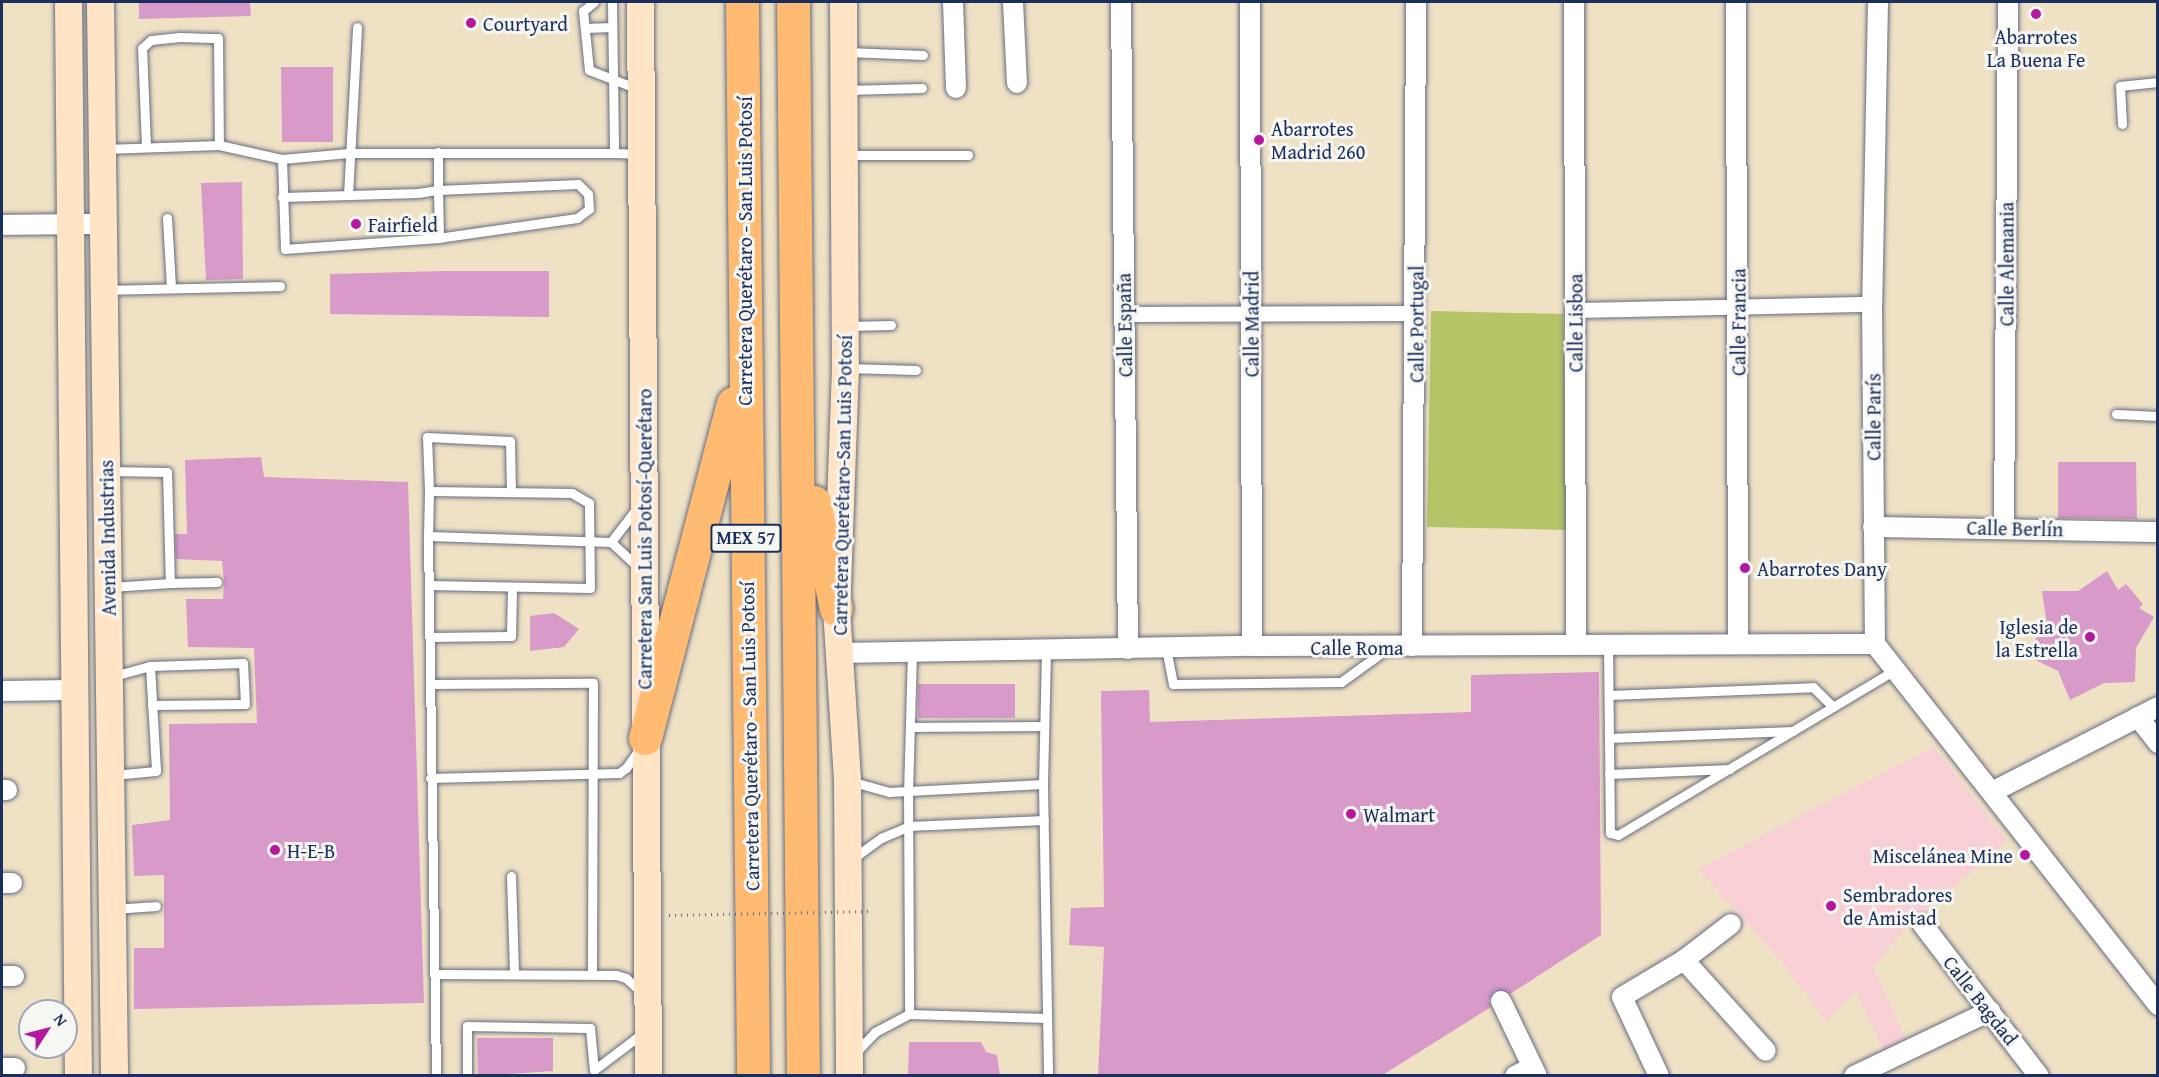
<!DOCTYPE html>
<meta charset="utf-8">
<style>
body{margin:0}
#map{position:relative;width:2159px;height:1077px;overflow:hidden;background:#efe1c4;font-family:"Gentium Book Plus",serif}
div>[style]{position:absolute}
.built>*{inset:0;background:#f7cfd5}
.green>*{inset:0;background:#b4c466}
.building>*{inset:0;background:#d89ac9}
.roads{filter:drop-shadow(0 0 2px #656d82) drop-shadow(0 0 2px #656d82)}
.service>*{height:9px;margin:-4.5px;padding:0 4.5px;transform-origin:4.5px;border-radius:4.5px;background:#fff}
.pedestrian>*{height:15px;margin:-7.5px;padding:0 7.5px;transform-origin:7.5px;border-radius:7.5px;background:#fff}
.minor>*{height:20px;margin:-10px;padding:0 10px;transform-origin:10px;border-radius:10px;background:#fff}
.secondary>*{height:27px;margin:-13.5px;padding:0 13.5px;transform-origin:13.5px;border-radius:13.5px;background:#ffe4c6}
.trunk>*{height:33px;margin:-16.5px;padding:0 16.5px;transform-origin:16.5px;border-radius:16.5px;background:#ffbb71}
.path-bridge>*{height:3px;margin-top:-1.5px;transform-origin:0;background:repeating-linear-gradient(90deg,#656d82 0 1.5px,transparent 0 6px)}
.dots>*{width:16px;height:16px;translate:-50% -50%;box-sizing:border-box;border:3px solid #f6f6f2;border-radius:50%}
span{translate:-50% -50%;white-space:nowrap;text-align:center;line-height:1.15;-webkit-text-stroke:6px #f6f6f2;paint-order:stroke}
.shield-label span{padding:2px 4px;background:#f6f6f2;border:2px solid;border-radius:4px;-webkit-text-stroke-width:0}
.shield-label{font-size:18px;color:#1b2f5e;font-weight:700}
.poi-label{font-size:20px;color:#1b2f5e}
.left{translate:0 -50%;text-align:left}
.right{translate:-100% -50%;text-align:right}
.street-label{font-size:20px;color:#1b2f5e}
.frame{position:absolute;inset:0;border:3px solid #1b2f5e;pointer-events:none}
.north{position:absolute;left:18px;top:999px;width:60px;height:60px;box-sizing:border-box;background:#f6f6f2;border:2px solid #9ea6b7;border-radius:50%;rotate:54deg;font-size:16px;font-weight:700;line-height:24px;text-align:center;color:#1b2f5e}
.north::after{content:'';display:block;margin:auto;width:21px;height:27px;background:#b5179e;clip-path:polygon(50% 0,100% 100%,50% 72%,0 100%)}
</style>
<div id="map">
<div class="built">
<div style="clip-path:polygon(1934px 747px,2007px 841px,1904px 930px,1873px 967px,1906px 1040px,1884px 1051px,1856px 992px,1826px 1021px,1779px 958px,1698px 869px)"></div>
</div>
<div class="green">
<div style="clip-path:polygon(1431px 311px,1563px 314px,1567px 530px,1427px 527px)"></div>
</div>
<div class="building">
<div style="clip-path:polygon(139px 2px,250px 2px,251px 16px,139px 19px)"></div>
<div style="clip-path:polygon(281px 67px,333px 67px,333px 142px,282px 142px)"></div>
<div style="clip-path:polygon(242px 182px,243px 279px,206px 280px,201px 183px)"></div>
<div style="clip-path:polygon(445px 271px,549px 271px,549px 317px,330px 314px,330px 274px)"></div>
<div style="clip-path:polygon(261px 457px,264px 477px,408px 482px,424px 1003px,134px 1009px,134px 948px,164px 948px,164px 875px,134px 876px,132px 825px,170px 820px,169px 724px,257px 723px,254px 648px,188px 647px,186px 599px,223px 599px,224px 581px,222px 561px,176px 559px,175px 534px,187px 534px,185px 460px)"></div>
<div style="clip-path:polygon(2058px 462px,2136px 462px,2137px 519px,2058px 518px)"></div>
<div style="clip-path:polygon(2107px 571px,2118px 590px,2126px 584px,2143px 604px,2139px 608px,2154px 617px,2136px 648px,2135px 682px,2104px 683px,2070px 700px,2058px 671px,2023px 654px,2047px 625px,2042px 591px,2078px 591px)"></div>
<div style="clip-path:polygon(554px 613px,579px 629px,564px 647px,530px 651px,530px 616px)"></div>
<div style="clip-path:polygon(1599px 672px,1601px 935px,1510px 994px,1495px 991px,1489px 1000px,1491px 1007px,1381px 1076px,1098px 1076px,1104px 947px,1069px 945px,1071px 908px,1104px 907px,1101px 691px,1149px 690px,1150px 722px,1471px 712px,1471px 675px)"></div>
<div style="clip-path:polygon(918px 684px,1015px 684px,1015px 718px,918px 718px)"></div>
<div style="clip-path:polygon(477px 1038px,553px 1038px,553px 1071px,478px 1076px)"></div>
<div style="clip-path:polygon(909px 1042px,981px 1042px,986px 1052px,997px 1055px,1000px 1076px,908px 1076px)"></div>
</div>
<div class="roads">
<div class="service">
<div style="left:594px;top:2px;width:14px;rotate:141deg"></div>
<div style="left:583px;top:11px;width:59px;rotate:84.2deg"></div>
<div style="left:589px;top:70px;width:53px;rotate:21.2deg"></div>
<div style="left:612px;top:2px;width:151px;rotate:89.2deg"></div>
<div style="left:614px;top:153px;width:25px;rotate:2deg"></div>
<div style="left:585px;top:28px;width:27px;rotate:-2deg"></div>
<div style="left:846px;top:52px;width:77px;rotate:2.2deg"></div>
<div style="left:846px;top:90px;width:76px;rotate:-1.5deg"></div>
<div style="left:2122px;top:124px;width:38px;rotate:-93deg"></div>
<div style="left:2120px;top:86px;width:38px;rotate:-6deg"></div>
<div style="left:146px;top:146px;width:98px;rotate:-92.3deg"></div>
<div style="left:142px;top:48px;width:12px;rotate:-42deg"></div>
<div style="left:151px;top:40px;width:29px;rotate:-6deg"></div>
<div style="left:180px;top:37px;width:38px;rotate:2deg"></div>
<div style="left:218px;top:38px;width:107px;rotate:89.5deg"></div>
<div style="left:105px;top:149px;width:114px;rotate:-2deg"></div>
<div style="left:219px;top:145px;width:65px;rotate:12.5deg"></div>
<div style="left:282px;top:159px;width:67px;rotate:-5.1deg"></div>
<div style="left:349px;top:153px;width:265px"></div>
<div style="left:847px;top:155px;width:121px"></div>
<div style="left:282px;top:159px;width:90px;rotate:88.1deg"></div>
<div style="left:285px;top:249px;width:154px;rotate:-4.1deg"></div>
<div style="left:348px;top:195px;width:168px;rotate:-86.9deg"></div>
<div style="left:282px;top:197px;width:136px;rotate:-1.7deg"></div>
<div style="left:418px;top:193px;width:20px;rotate:-9deg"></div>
<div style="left:438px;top:190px;width:140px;rotate:-2.5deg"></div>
<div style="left:578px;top:184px;width:14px;rotate:45deg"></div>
<div style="left:588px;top:194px;width:15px;rotate:86deg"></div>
<div style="left:589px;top:209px;width:15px;rotate:143deg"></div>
<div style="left:577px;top:218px;width:139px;rotate:171.8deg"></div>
<div style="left:439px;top:238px;width:48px;rotate:-91.2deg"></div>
<div style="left:438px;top:190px;width:38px;rotate:-90deg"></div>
<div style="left:167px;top:218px;width:69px;rotate:86.7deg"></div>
<div style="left:106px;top:290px;width:174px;rotate:-1.3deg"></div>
<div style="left:848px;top:326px;width:43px;rotate:-1.3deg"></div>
<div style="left:847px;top:368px;width:69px;rotate:1.7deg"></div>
<div style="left:2116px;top:414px;width:42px;rotate:2.7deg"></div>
<div style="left:108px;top:471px;width:59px;rotate:1deg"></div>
<div style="left:167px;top:472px;width:111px;rotate:88.5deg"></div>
<div style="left:170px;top:583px;width:59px;rotate:176.1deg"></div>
<div style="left:428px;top:536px;width:45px;rotate:-88.7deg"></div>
<div style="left:611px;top:542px;width:43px;rotate:-52.6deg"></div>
<div style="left:170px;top:583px;width:47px;rotate:-1.2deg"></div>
<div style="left:429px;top:585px;width:161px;rotate:1.1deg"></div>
<div style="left:590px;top:588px;width:85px;rotate:-90.7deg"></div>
<div style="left:589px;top:503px;width:20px;rotate:-150deg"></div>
<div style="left:572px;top:493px;width:143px;rotate:-179.2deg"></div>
<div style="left:429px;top:491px;width:54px;rotate:-92.1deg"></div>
<div style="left:427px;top:437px;width:83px;rotate:2.8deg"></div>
<div style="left:510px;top:441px;width:50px;rotate:88.9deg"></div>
<div style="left:430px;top:637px;width:81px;rotate:-0.7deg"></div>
<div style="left:511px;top:636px;width:49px;rotate:-88.8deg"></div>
<div style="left:1608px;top:644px;width:189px;rotate:89.4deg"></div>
<div style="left:1610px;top:833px;width:8px;rotate:14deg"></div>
<div style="left:1618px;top:835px;width:324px;rotate:-30.8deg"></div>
<div style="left:1166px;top:648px;width:37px;rotate:79deg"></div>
<div style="left:1173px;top:684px;width:168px;rotate:-0.7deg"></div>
<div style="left:1341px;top:682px;width:58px;rotate:-35.9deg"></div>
<div style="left:912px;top:651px;width:140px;rotate:91.6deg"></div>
<div style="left:908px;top:791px;width:223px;rotate:89.7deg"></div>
<div style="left:909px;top:1014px;width:138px;rotate:1.7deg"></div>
<div style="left:150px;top:666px;width:93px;rotate:-1.8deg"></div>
<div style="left:243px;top:663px;width:41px;rotate:87.2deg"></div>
<div style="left:245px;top:704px;width:93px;rotate:179.4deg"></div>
<div style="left:110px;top:677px;width:41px;rotate:-15.4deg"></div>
<div style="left:150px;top:666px;width:105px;rotate:86.7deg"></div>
<div style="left:156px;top:771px;width:43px;rotate:174.7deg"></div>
<div style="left:430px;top:684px;width:163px;rotate:-0.4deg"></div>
<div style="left:593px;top:683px;width:291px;rotate:90.2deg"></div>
<div style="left:1609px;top:695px;width:204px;rotate:-2.2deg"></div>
<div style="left:1813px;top:687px;width:28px;rotate:45deg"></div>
<div style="left:910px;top:727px;width:134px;rotate:-0.4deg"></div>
<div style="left:1609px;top:738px;width:184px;rotate:-2.2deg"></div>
<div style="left:1609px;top:774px;width:121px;rotate:-2.4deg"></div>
<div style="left:430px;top:778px;width:189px;rotate:-1.5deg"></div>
<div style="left:619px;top:773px;width:9px;rotate:-36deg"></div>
<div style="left:626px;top:768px;width:21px;rotate:-55deg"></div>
<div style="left:850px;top:781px;width:41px;rotate:15.8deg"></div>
<div style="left:889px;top:792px;width:154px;rotate:-3deg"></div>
<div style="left:1043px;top:784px;width:292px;rotate:89deg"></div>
<div style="left:1043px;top:784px;width:135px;rotate:-88.7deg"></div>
<div style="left:852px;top:859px;width:36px;rotate:-36deg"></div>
<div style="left:881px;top:838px;width:30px;rotate:-23deg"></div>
<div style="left:909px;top:826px;width:135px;rotate:-2.5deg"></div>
<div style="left:511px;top:876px;width:98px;rotate:88.2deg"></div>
<div style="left:114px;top:909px;width:42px;rotate:-4.1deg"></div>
<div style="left:434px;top:974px;width:182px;rotate:0.3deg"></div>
<div style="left:616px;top:975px;width:10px;rotate:17deg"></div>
<div style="left:626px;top:978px;width:23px;rotate:43deg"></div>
<div style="left:855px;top:1053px;width:29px;rotate:-46deg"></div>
<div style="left:875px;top:1032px;width:38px;rotate:-28deg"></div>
<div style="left:436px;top:1076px;width:540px;rotate:-90.85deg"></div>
<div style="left:428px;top:536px;width:183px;rotate:1.9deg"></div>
<div style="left:611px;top:542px;width:37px;rotate:43deg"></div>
<div style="left:467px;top:1076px;width:50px;rotate:-90deg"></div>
<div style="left:467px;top:1026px;width:123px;rotate:0.9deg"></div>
<div style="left:590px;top:1028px;width:42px;rotate:84.6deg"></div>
<div style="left:594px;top:1070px;width:61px;rotate:-37.1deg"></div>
</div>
<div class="pedestrian">
<div style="left:1575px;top:310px;width:297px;rotate:-1.2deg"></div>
<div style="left:1124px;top:314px;width:292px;rotate:-0.2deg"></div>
</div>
<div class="minor">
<div style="left:953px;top:2px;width:86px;rotate:88deg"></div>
<div style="left:1013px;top:2px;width:81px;rotate:87.2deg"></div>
<div style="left:1121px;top:2px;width:647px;rotate:89.38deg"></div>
<div style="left:1250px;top:2px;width:644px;rotate:89.82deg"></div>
<div style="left:1574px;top:2px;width:642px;rotate:89.82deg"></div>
<div style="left:1736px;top:2px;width:641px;rotate:89.82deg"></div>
<div style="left:1878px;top:2px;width:302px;rotate:91.1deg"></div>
<div style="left:1872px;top:304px;width:340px;rotate:89.5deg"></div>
<div style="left:1875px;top:644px;width:459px;rotate:51.9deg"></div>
<div style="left:2px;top:225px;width:100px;rotate:-0.6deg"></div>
<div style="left:1873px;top:527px;width:285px;rotate:1deg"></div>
<div style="left:2004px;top:527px;width:525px;rotate:-89.56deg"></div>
<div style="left:1412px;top:646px;width:644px;rotate:-89.64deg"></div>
<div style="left:840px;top:653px;width:412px;rotate:-1deg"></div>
<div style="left:1252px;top:646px;width:623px;rotate:-0.18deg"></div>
<div style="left:2px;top:691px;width:70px;rotate:-0.8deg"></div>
<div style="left:2138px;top:717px;width:33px;rotate:52deg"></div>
<div style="left:2px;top:790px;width:5px"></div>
<div style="left:1994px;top:791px;width:184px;rotate:-27.1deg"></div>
<div style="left:2px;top:883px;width:10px"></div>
<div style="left:1923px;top:925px;width:190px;rotate:52.5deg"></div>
<div style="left:1684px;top:960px;width:122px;rotate:48deg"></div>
<div style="left:2px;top:976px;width:12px"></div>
<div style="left:1501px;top:1001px;width:83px;rotate:64.4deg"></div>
<div style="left:2px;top:1068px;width:13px"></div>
<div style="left:1515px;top:1076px;width:20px;rotate:-27deg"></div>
<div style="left:1659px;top:1076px;width:87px;rotate:-115.1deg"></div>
<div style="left:1622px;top:997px;width:72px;rotate:-30.8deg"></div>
<div style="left:1684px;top:960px;width:59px;rotate:-37.5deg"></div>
<div style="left:1854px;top:1076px;width:151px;rotate:-25.5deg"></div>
</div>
<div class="secondary">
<div style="left:68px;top:2px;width:1074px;rotate:89.47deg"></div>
<div style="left:100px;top:2px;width:1074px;rotate:89.25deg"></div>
<div style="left:640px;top:2px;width:1074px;rotate:89.57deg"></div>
<div style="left:843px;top:2px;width:366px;rotate:89.7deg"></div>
<div style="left:845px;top:368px;width:241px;rotate:92.1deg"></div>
<div style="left:836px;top:609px;width:172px;rotate:86.3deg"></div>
<div style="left:847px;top:781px;width:295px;rotate:89.6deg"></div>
</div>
<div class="trunk">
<div style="left:742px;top:2px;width:1074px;rotate:89.41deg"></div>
<div style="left:793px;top:2px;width:1074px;rotate:89.47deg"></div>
<div style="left:814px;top:502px;width:109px;rotate:78.4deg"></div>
<div style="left:645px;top:738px;width:346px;rotate:-75.3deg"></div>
</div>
</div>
<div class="path-bridge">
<div style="left:669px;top:915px;width:202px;rotate:-1.1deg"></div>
</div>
<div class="dots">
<div style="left:2036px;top:14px;background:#b5179e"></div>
<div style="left:471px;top:23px;background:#b5179e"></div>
<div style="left:1259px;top:140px;background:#b5179e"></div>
<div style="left:356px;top:224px;background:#b5179e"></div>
<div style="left:1745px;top:568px;background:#b5179e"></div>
<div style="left:2090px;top:637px;background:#b5179e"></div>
<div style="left:1351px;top:814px;background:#b5179e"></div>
<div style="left:275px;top:850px;background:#b5179e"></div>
<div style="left:2025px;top:855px;background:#b5179e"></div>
<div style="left:1831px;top:906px;background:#b5179e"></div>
</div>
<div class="shield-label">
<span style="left:746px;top:538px">MEX 57</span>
</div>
<div class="poi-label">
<span class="left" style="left:483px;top:23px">Courtyard</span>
<span style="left:2036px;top:48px">Abarrotes<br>La Buena Fe</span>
<span class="left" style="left:1271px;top:140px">Abarrotes<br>Madrid 260</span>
<span class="left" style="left:368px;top:224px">Fairfield</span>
<span class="left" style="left:1757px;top:568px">Abarrotes Dany</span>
<span class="right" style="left:2078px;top:638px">Iglesia de<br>la Estrella</span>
<span class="left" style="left:1363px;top:814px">Walmart</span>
<span class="left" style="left:287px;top:850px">H-E-B</span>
<span class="right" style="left:2013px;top:855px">Miscelánea Mine</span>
<span class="left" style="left:1843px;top:906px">Sembradores<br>de Amistad</span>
</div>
<div class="street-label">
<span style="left:744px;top:251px;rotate:-90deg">Carretera Querétaro - San Luis Potosí</span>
<span style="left:2006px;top:264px;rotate:-90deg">Calle Alemania</span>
<span style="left:1738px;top:322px;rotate:-90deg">Calle Francia</span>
<span style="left:1575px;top:323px;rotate:-90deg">Calle Lisboa</span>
<span style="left:1251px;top:324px;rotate:-90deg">Calle Madrid</span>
<span style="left:1416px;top:324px;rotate:-90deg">Calle Portugal</span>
<span style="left:1124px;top:325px;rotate:-91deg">Calle España</span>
<span style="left:1873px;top:417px;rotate:-90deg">Calle París</span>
<span style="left:842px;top:485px;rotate:-89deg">Carretera Querétaro-San Luis Potosí</span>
<span style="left:2015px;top:528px;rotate:1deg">Calle Berlín</span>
<span style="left:107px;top:538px;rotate:-91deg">Avenida Industrias</span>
<span style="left:644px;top:539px;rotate:-90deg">Carretera San Luis Potosí-Querétaro</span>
<span style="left:1357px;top:647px">Calle Roma</span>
<span style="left:749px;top:736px;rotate:-91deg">Carretera Querétaro - San Luis Potosí</span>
<span style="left:1981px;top:1000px;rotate:52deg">Calle Bagdad</span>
</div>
<div class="frame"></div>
<div class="north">N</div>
</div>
